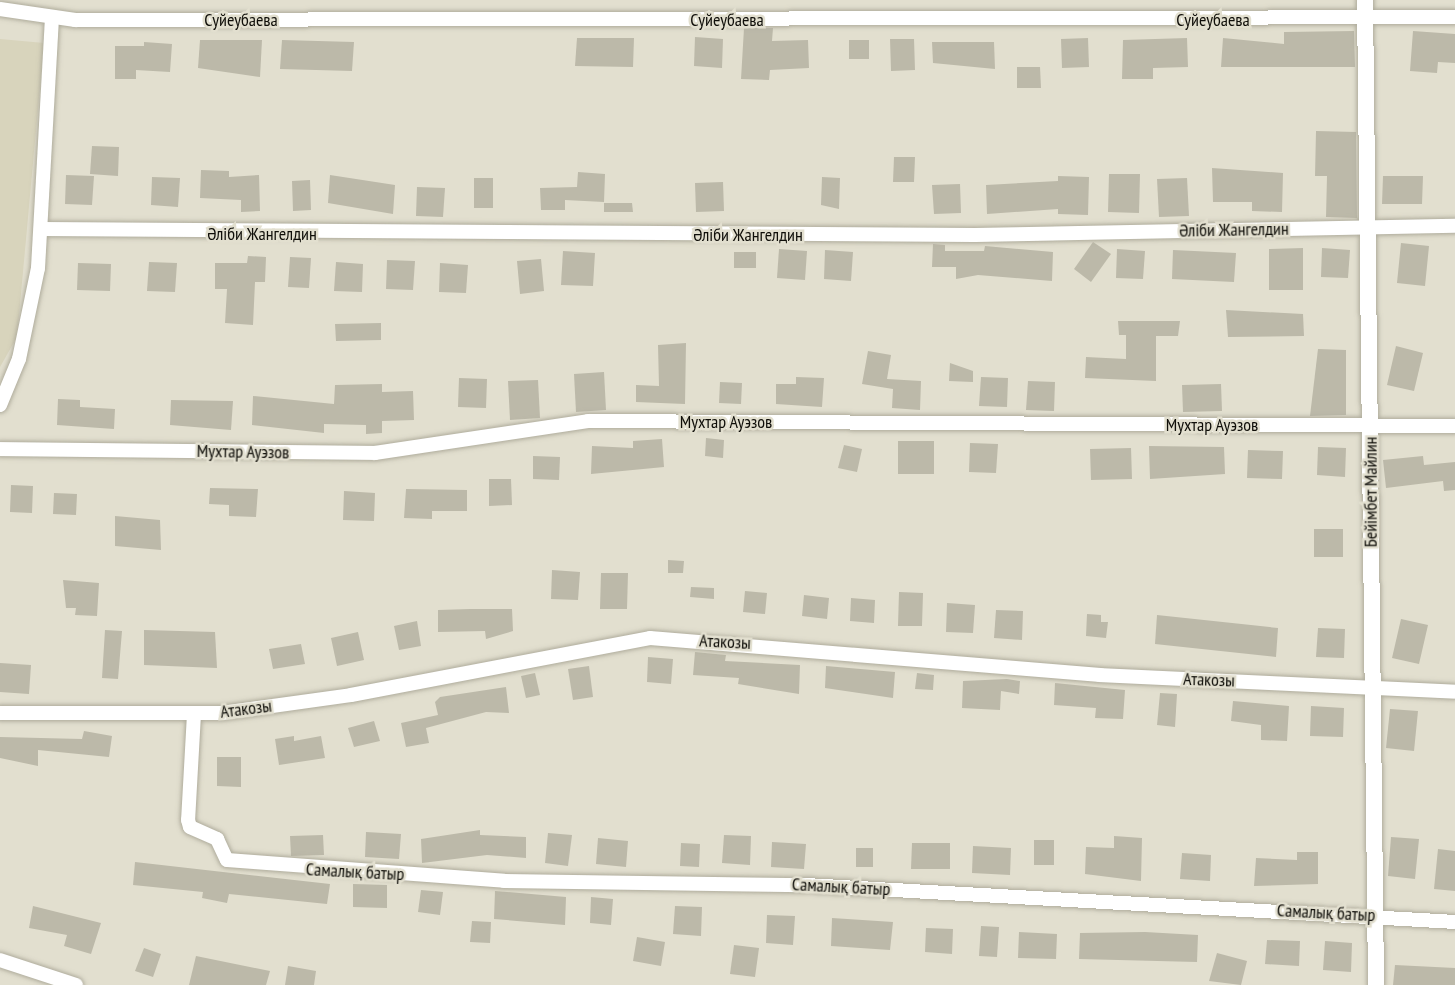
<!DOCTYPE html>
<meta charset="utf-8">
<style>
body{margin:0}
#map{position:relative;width:1455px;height:985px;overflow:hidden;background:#e2dfcf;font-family:"PT Sans Narrow",sans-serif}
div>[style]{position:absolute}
.built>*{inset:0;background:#d8d4bc}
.building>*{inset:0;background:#bcb9a9}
.roads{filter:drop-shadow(0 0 2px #afac9c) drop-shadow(0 0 2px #afac9c)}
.minor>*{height:14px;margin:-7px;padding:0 7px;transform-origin:7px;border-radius:7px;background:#fff}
.tertiary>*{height:16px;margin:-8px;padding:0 8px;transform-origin:8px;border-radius:8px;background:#fff}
span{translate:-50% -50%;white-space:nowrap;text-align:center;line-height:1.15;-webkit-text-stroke:5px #e2dfcf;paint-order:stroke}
.street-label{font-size:18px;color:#0f0e09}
</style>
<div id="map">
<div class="built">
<div style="clip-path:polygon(0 39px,44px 43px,17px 337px,0 367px)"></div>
</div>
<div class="building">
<div style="clip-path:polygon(744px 28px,773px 28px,772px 41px,808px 40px,809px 68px,770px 70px,769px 80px,741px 79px)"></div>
<div style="clip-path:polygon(1354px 31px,1355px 67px,1221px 67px,1223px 38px,1284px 44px,1284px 32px)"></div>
<div style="clip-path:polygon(1413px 31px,1455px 34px,1455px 63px,1438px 62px,1437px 73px,1410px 71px)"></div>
<div style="clip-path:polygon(695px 37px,723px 39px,722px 68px,694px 66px)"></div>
<div style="clip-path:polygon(577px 38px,634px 38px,633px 67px,575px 66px)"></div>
<div style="clip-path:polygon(1088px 38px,1089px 67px,1062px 68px,1061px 39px)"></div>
<div style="clip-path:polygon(1187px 38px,1188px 67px,1153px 68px,1153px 79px,1122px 79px,1123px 40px)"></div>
<div style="clip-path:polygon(890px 39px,914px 39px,915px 70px,891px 71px)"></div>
<div style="clip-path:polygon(200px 40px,262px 40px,260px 77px,198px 68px)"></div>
<div style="clip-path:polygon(282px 40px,354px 42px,352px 71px,280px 69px)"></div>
<div style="clip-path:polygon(849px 40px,869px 40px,869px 59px,849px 59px)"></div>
<div style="clip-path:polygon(144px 42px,172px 44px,170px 72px,136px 70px,136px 79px,115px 79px,115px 46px,144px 46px)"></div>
<div style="clip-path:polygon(932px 42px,994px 42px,995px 69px,933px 63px)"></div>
<div style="clip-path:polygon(1017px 67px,1040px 67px,1041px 88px,1017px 88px)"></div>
<div style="clip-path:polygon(1316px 131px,1356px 132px,1357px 218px,1326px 217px,1327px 176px,1315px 176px)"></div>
<div style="clip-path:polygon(92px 146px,119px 147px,118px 176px,90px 174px)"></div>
<div style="clip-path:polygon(894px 157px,915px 157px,914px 182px,893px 182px)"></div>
<div style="clip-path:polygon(1212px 168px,1283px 173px,1282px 212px,1252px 211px,1252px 202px,1213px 202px)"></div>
<div style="clip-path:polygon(201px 170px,229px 171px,229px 177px,259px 175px,260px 211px,241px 212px,241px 200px,200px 198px)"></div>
<div style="clip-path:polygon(578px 172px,605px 174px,604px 202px,565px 200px,565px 210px,541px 210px,540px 188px,577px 187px)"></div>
<div style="clip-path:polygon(1109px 174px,1140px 174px,1139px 213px,1108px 212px)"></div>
<div style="clip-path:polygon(66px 175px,94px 176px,92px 205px,65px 204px)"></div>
<div style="clip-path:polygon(330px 175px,395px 185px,393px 214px,328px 203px)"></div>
<div style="clip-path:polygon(1058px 176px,1089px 177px,1088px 215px,1058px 214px,1058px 209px,987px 214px,986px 185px,1058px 181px)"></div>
<div style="clip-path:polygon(1383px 176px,1423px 176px,1422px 204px,1382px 204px)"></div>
<div style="clip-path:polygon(152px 177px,180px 178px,178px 207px,151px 205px)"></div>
<div style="clip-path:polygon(822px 177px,840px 178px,839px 209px,821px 205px)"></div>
<div style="clip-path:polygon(474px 178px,493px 178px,493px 208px,474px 208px)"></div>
<div style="clip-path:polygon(1187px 178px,1189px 216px,1159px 217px,1157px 179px)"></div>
<div style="clip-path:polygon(310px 180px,311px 210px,293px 211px,292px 181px)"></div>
<div style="clip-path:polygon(723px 182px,724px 211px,696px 212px,695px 183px)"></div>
<div style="clip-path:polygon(960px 184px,961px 213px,934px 214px,932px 185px)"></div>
<div style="clip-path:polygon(417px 187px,445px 188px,443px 217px,416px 216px)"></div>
<div style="clip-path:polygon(604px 203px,632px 203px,633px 212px,604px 212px)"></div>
<div style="clip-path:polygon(1093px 242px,1111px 254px,1091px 282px,1074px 269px)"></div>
<div style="clip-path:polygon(1401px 243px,1429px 246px,1425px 286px,1397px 283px)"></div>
<div style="clip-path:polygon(933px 244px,945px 245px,945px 251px,984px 251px,985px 246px,1053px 252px,1052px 281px,978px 275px,956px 279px,956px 267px,932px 267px)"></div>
<div style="clip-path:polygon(1303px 248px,1303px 290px,1269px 290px,1269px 249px)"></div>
<div style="clip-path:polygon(1322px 248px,1350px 250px,1348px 278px,1321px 277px)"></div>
<div style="clip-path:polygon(779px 249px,807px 251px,805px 280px,777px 278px)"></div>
<div style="clip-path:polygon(1117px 249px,1145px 251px,1143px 279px,1116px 278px)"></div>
<div style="clip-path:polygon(825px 250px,853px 252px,851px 281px,824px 279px)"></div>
<div style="clip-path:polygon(1173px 250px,1236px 253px,1234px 282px,1172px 279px)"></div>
<div style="clip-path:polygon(563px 251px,595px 253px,593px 286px,561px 285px)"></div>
<div style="clip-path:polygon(734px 252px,756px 252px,756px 268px,734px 268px)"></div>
<div style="clip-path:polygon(248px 256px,266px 257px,265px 282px,255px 282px,253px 325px,225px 323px,227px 289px,215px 289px,215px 263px,247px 263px)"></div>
<div style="clip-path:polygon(290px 257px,311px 258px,309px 288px,288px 287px)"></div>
<div style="clip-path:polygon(541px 259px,544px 291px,520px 294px,517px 261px)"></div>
<div style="clip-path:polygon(387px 260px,415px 261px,413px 290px,386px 289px)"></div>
<div style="clip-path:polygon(149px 262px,177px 263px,175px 292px,147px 291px)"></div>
<div style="clip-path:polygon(336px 262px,363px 264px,362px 292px,334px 291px)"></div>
<div style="clip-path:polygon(78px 263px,111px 264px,110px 291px,77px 290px)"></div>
<div style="clip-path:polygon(440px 263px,468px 265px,466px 293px,439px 292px)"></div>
<div style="clip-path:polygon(1226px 310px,1303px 314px,1304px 336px,1228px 337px)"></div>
<div style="clip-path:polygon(1118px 321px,1180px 321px,1178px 336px,1156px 336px,1156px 381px,1085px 378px,1086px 357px,1126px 359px,1126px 335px,1119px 335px)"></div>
<div style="clip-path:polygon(381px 323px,381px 340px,336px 341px,335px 324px)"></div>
<div style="clip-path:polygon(686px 343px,685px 404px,636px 402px,636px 385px,659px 386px,658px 345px)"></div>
<div style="clip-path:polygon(1396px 346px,1423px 353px,1414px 391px,1387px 385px)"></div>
<div style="clip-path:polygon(1318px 349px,1346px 350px,1346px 415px,1310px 416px)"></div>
<div style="clip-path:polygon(868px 351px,891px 355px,887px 379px,921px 381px,920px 410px,892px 408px,893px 389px,862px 384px)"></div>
<div style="clip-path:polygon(950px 363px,973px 371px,973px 382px,949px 381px)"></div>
<div style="clip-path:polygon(604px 372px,606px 410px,576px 412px,574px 374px)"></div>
<div style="clip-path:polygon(796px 377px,824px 378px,822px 407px,776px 404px,776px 384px,796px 384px)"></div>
<div style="clip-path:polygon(981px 377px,1008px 378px,1007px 407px,979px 406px)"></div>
<div style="clip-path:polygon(459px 378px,487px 379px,486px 408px,458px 407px)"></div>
<div style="clip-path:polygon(538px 380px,540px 418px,510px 420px,508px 381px)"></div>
<div style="clip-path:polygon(1028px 381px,1055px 382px,1054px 411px,1026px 410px)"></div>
<div style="clip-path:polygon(720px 382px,742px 383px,741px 404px,719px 403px)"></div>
<div style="clip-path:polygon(382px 384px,382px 392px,413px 391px,414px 420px,382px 421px,382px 433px,366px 434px,366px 425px,324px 424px,324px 433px,252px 425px,253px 396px,334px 404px,335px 385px)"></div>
<div style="clip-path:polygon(1221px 384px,1222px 411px,1183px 412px,1182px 385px)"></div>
<div style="clip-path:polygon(58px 399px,80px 400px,80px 407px,115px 409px,114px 429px,57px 425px)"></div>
<div style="clip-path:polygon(171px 400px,233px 401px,231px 430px,170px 425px)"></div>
<div style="clip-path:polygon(706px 438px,724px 440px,723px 458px,705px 456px)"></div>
<div style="clip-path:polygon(662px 439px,664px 467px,591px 474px,592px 446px,633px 448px,633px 441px)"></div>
<div style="clip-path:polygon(898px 441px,934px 441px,934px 474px,898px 474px)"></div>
<div style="clip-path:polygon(970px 443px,998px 444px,996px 473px,969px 472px)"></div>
<div style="clip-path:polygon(844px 445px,862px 449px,857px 472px,838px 468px)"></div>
<div style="clip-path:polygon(1149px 446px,1224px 447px,1225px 474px,1150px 479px)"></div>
<div style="clip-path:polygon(1318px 447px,1346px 448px,1345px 477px,1317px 475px)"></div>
<div style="clip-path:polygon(1131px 448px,1132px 479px,1091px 480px,1090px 449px)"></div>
<div style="clip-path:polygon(1248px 450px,1283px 451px,1282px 479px,1247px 478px)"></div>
<div style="clip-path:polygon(533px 456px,560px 457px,559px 480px,533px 479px)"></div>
<div style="clip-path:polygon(1423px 456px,1424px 465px,1455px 462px,1455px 490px,1444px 491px,1443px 481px,1386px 488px,1383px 460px)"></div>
<div style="clip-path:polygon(489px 479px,511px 479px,512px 505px,489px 506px)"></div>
<div style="clip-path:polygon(11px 485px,33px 486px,32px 513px,10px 512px)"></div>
<div style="clip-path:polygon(210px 488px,258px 489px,256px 517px,229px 516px,229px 505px,209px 504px)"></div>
<div style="clip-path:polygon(406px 489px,467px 490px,467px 511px,432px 511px,432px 519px,404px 518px)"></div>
<div style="clip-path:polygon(344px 491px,375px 493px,374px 521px,343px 520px)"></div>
<div style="clip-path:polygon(54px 493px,77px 494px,76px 515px,53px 514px)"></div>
<div style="clip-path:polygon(115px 516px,160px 520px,161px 550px,115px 546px)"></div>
<div style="clip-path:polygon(1314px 529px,1343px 529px,1343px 557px,1314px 557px)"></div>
<div style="clip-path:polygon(668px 560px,684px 561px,683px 573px,668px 573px)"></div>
<div style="clip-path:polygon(552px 570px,580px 572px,578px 600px,551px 599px)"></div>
<div style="clip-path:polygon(601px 573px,628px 573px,627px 609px,600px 609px)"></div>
<div style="clip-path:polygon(63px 580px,99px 583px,97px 616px,75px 615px,76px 608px,66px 608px)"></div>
<div style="clip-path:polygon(691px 587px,714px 588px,714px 599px,690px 597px)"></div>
<div style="clip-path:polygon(745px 591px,767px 593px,765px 614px,743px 612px)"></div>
<div style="clip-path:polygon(899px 592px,923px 593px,922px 626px,898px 626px)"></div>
<div style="clip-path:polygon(804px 595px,829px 598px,827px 619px,802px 616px)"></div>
<div style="clip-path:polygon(851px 598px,875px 600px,874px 623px,850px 621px)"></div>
<div style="clip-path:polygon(947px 603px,975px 605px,973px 633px,946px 632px)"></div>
<div style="clip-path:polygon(470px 609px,512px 609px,513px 631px,486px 639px,485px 631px,438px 632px,438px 610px)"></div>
<div style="clip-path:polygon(996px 610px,1023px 611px,1022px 640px,994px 638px)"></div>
<div style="clip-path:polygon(1087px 614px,1101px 615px,1101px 622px,1108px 622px,1106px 638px,1086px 636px)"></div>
<div style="clip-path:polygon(1157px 615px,1278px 628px,1276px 657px,1155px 644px)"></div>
<div style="clip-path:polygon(1401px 619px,1428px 625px,1419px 664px,1392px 658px)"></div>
<div style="clip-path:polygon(417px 621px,421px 646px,399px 650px,394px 626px)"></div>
<div style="clip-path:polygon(1318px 628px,1345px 629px,1344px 658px,1316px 657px)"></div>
<div style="clip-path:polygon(105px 630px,122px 631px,118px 679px,102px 678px)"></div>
<div style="clip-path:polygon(144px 630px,215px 632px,217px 668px,144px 665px)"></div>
<div style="clip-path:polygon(358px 632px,364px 660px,337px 666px,331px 638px)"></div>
<div style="clip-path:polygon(301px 644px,305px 664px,273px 669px,269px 649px)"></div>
<div style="clip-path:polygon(695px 652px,726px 655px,725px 661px,800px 665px,799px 694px,738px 684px,739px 678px,693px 675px)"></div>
<div style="clip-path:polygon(648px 657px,673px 659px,671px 684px,647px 682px)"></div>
<div style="clip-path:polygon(0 663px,31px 665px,29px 694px,0 692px)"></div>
<div style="clip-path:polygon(589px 666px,593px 697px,573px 700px,568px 669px)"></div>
<div style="clip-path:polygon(826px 666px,895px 672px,893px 698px,825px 688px)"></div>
<div style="clip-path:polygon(535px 673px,540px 695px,526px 698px,521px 676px)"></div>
<div style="clip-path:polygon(917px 673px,934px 675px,933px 690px,915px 689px)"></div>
<div style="clip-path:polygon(1007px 679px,1020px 681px,1019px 694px,1001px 691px,1000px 710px,962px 708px,963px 681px)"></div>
<div style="clip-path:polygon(1055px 683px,1125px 690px,1123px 719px,1095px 718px,1096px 708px,1054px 705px)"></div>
<div style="clip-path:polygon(506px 687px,509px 713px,486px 712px,426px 728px,429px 743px,406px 747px,401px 723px,438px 715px,435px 702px,440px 697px)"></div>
<div style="clip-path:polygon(1160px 693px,1177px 694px,1175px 727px,1157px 725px)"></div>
<div style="clip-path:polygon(1233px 701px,1289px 706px,1287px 741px,1261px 740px,1261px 725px,1231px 721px)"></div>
<div style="clip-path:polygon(1311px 706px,1344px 708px,1343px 737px,1310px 736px)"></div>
<div style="clip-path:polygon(1390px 709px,1418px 711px,1414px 751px,1386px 748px)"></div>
<div style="clip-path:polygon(374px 721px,380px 741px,354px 747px,348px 728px)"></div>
<div style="clip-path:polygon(84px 731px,112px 736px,109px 757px,38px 750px,38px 766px,0 758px,0 737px,82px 739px)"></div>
<div style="clip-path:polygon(294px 736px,294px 741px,321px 736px,325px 758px,279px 765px,275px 739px)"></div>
<div style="clip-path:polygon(217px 757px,241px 757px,241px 787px,217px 786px)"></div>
<div style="clip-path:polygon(480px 830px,480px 835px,526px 837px,526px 858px,487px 855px,422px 863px,421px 839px)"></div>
<div style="clip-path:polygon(366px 832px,401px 834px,399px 859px,365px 857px)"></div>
<div style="clip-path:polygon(548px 833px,572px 835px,568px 866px,545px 863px)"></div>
<div style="clip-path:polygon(323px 835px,324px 855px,291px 856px,290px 836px)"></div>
<div style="clip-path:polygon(724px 835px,751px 836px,750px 865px,722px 863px)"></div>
<div style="clip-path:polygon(1114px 836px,1142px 838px,1141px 881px,1085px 874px,1086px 847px,1114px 848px)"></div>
<div style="clip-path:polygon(1391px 837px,1419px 839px,1415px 879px,1388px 876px)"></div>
<div style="clip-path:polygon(598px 838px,628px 841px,626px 867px,596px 864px)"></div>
<div style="clip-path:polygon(1034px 840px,1054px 840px,1054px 865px,1034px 865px)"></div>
<div style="clip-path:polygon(772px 842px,806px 844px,804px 869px,771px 867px)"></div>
<div style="clip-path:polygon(681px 843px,700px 844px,699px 867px,680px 866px)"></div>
<div style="clip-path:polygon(912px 843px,950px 843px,950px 869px,911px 869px)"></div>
<div style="clip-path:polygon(973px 846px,1011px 848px,1010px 875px,972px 873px)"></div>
<div style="clip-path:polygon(856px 848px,873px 848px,873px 867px,856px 867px)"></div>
<div style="clip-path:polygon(1438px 849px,1455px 851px,1455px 891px,1434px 889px)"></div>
<div style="clip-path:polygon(1297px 852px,1318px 852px,1318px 884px,1254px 886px,1256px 858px,1297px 860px)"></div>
<div style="clip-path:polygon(1182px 853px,1211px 855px,1210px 881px,1180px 879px)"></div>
<div style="clip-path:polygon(135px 862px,330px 884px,327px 904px,229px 894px,227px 903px,202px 898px,203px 892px,133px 885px)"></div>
<div style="clip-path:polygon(353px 884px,387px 885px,387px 908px,353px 907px)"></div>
<div style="clip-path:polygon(421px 890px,443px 892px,440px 915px,418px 912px)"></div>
<div style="clip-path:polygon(495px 891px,566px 897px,565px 925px,494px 919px)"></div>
<div style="clip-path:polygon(591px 897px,613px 899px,611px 925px,590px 923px)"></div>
<div style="clip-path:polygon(33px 906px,101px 923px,91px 954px,64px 946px,67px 935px,29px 928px)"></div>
<div style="clip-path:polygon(675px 906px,702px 907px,701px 936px,673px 934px)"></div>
<div style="clip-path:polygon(767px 915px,795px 916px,793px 945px,766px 943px)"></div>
<div style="clip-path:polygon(832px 918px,893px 922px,890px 950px,831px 946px)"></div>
<div style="clip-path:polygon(472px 921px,491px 922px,490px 943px,470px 942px)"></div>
<div style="clip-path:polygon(981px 926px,999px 927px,997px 957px,979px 956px)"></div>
<div style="clip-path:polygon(926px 928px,953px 929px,952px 954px,925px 952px)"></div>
<div style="clip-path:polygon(1019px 932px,1057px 934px,1056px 959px,1018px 958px)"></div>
<div style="clip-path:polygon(1145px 932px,1198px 935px,1197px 962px,1079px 959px,1080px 933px)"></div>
<div style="clip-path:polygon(637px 937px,665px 942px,661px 966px,633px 961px)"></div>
<div style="clip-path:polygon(1267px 940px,1300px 941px,1299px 966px,1265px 964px)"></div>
<div style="clip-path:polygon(1325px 941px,1352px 943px,1351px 972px,1323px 970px)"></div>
<div style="clip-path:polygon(734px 945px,759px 948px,755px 977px,730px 974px)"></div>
<div style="clip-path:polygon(144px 948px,161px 954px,153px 977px,135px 971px)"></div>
<div style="clip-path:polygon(1217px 953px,1247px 961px,1241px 985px,1209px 981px)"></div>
<div style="clip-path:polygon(196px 956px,270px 971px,266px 985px,189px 985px)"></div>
<div style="clip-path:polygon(1395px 965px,1455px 968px,1455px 985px,1393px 985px)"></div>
<div style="clip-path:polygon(288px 966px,316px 971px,314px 985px,285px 985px)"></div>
</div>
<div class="roads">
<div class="minor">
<div style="left:0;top:9px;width:76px;rotate:8.3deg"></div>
<div style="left:75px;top:20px;width:1380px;rotate:-0.12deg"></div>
<div style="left:41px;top:229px;width:934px;rotate:0.37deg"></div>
<div style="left:975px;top:235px;width:480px;rotate:-1.1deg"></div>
<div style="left:0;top:405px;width:50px;rotate:-67.6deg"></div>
<div style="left:19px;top:359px;width:93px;rotate:-78.2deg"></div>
<div style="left:38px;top:268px;width:250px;rotate:-86.8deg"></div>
<div style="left:0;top:449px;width:375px;rotate:0.6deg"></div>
<div style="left:375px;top:453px;width:215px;rotate:-8.5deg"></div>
<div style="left:588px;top:421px;width:867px;rotate:0.33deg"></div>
<div style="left:0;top:713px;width:222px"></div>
<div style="left:222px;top:713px;width:130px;rotate:-7.9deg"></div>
<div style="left:351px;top:695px;width:304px;rotate:-10.8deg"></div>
<div style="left:650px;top:638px;width:452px;rotate:4.7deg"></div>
<div style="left:1100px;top:675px;width:355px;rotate:2.7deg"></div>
<div style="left:194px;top:714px;width:106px;rotate:93.2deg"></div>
<div style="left:188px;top:820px;width:7px;rotate:74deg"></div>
<div style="left:190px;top:827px;width:30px;rotate:24deg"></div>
<div style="left:217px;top:839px;width:23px;rotate:65deg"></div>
<div style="left:227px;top:860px;width:278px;rotate:4.3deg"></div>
<div style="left:504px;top:881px;width:302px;rotate:0.8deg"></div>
<div style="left:806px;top:885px;width:650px;rotate:3.26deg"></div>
<div style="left:0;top:960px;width:80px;rotate:18.2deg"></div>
</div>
<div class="tertiary">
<div style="left:1365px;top:0;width:985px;rotate:89.36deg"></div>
</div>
</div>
<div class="street-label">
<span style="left:241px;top:20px">Суйеубаева</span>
<span style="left:727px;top:20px">Суйеубаева</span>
<span style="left:1213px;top:20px">Суйеубаева</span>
<span style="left:1234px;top:230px;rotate:-1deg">Әліби Жангелдин</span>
<span style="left:262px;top:234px">Әліби Жангелдин</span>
<span style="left:748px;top:235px">Әліби Жангелдин</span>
<span style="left:726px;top:422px">Мухтар Ауэзов</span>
<span style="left:1212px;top:425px">Мухтар Ауэзов</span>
<span style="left:243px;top:452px;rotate:1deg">Мухтар Ауэзов</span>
<span style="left:1371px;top:492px;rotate:-90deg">Бейімбет Майлин</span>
<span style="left:725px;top:642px;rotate:3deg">Атакозы</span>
<span style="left:1209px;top:680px;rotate:2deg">Атакозы</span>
<span style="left:246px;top:709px;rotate:-7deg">Атакозы</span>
<span style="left:355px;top:872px;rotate:3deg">Самалық батыр</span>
<span style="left:841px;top:887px;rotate:3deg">Самалық батыр</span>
<span style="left:1326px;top:913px;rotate:3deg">Самалық батыр</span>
</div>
</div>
